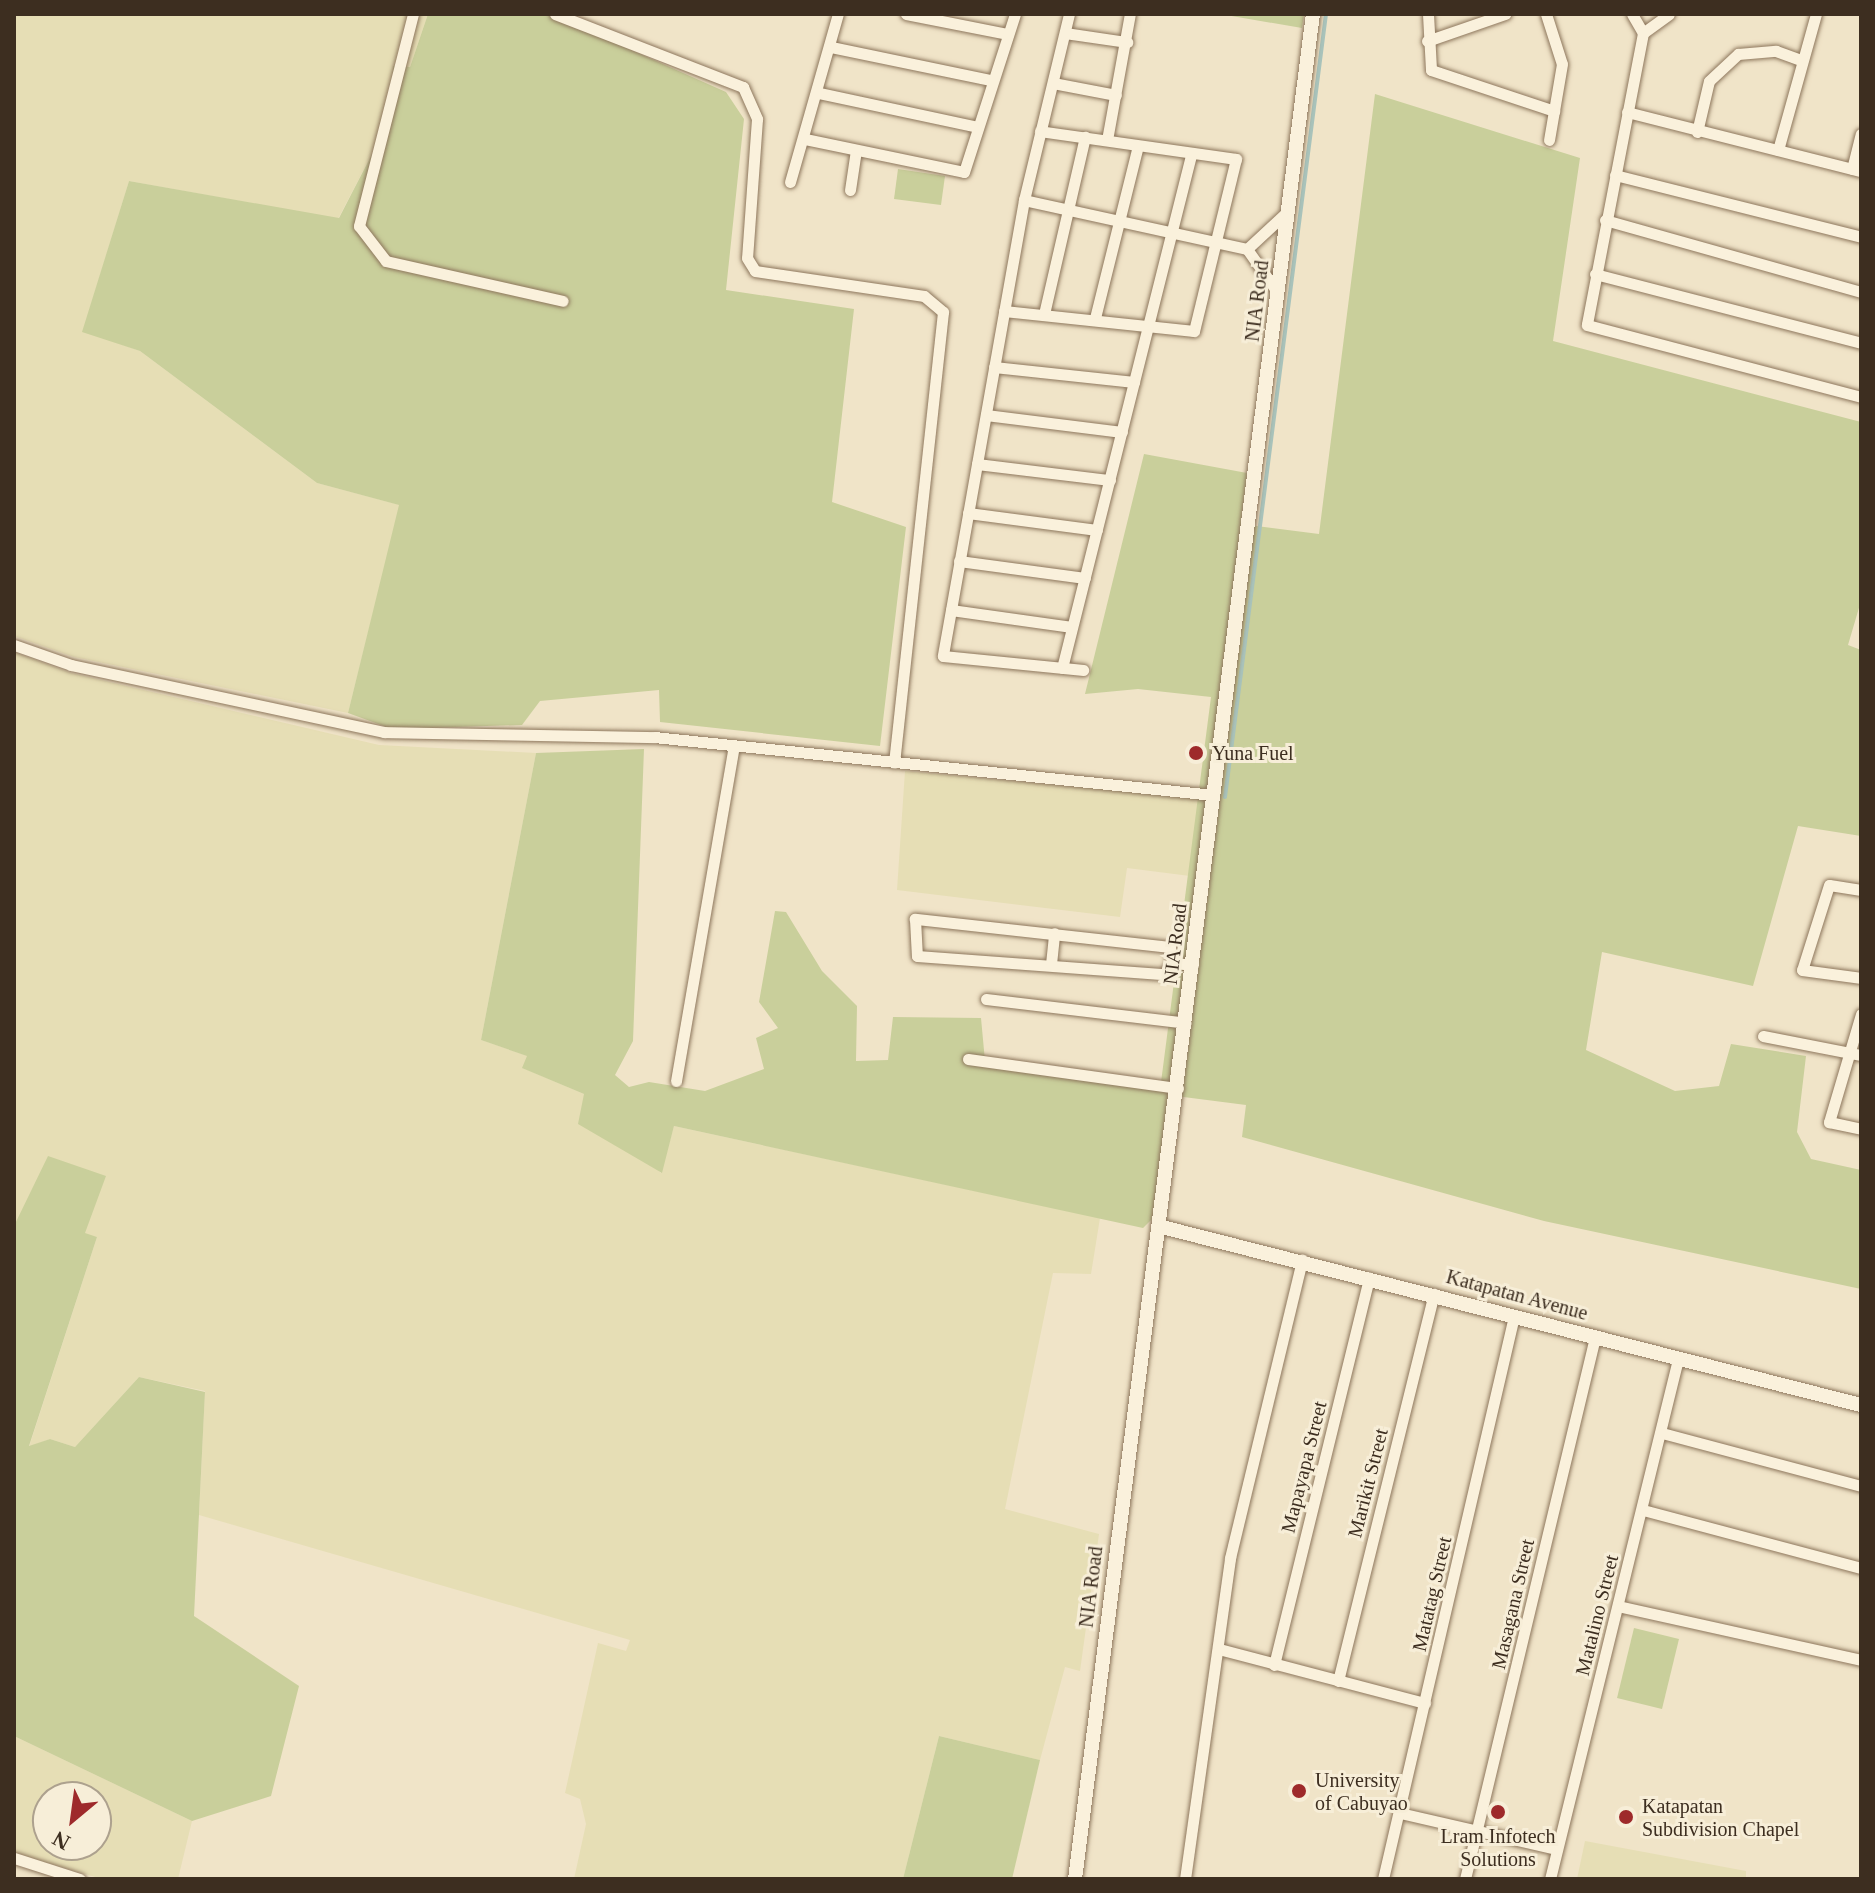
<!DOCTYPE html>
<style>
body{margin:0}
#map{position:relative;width:1875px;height:1893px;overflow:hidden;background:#f0e4c8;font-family:"Times New Roman",serif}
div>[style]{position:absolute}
.farmland>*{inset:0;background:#e6deb5}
.green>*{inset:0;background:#c9cf9b}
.stream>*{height:4px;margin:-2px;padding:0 2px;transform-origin:2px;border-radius:2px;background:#a9c4bc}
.roads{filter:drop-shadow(0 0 2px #8d765c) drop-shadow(0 0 2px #8d765c)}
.minor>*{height:11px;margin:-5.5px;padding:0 5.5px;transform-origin:5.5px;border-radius:5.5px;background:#faf1dc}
.tertiary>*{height:14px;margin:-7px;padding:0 7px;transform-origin:7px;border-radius:7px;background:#faf1dc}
.dots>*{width:22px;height:22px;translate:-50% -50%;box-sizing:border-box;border:4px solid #f7eed8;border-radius:50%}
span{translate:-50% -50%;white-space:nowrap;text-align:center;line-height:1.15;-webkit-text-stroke:6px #f7eed8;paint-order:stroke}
.street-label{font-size:20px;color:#3d2e20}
.poi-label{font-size:20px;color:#3d2e20}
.left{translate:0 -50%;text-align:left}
.frame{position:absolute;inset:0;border:16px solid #3d2e20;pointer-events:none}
.north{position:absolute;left:32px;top:1781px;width:80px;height:80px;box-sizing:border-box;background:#f7eed8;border:2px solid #ada18e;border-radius:50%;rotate:209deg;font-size:22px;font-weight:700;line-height:32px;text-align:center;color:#3d2e20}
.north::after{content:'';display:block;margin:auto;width:28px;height:36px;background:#9e2a2b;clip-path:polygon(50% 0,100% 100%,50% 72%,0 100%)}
</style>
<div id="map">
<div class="farmland">
<div style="clip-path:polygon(14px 14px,428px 14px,410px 67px,393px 67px,389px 121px,338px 219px,129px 181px,83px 331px,140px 351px,317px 483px,400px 505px,348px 713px,74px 657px,14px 636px)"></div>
<div style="clip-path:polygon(14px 652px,71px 673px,379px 745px,536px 753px,481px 1040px,528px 1056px,523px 1068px,584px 1094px,661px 1173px,674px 1126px,1100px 1218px,1091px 1274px,1053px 1273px,1005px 1509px,1099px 1534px,1080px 1671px,1065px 1667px,1040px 1760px,939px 1736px,903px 1879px,574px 1879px,586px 1824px,580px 1799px,565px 1793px,598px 1643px,626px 1651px,630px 1640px,199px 1515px,205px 1391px,139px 1377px,75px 1447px,50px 1439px,29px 1447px,97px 1237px,14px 1226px)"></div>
<div style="clip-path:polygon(905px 771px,1207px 799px,1198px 877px,1127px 868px,1120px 917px,897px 890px)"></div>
<div style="clip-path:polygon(evenodd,14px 1736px,192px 1821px,178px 1879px,102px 1879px,14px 1853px,14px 1736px,48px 1797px,96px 1797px,96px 1845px,48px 1845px,48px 1797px)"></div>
<div style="clip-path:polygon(1585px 1841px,1746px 1871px,1746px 1879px,1577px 1879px)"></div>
</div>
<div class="green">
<div style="clip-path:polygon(428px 14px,565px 14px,566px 21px,726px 92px,744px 119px,726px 290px,854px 309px,832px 502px,906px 527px,880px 746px,660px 722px,659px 690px,540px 701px,522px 725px,392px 729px,348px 713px,399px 505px,317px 483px,140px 351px,82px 332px,129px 181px,339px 218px,389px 121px,393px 66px,410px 67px)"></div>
<div style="clip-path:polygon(1220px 14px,1304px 14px,1302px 28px)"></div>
<div style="clip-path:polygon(1375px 94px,1580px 158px,1553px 341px,1861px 422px,1861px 601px,1848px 645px,1861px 650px,1861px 836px,1798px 826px,1753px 986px,1602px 952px,1586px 1050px,1675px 1091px,1719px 1086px,1731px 1044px,1806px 1056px,1797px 1132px,1811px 1159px,1861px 1170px,1861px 1289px,1544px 1221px,1242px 1137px,1246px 1105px,1168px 1095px,1154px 1217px,1143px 1228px,674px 1126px,662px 1173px,578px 1124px,584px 1094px,522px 1068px,527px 1056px,481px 1040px,536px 753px,644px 749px,633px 1041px,615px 1075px,629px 1087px,649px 1082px,705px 1091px,764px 1069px,756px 1038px,778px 1028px,759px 1002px,775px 911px,786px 912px,822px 971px,857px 1006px,856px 1061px,888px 1060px,893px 1017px,981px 1018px,985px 1061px,1160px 1090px,1211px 697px,1138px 689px,1085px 694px,1144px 454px,1247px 473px,1241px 524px,1319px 534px)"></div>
<div style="clip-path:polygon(898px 169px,945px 176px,941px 205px,894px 199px)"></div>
<div style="clip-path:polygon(48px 1156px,106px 1176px,85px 1233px,97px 1237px,29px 1446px,50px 1439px,75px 1447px,139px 1377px,205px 1392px,194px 1616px,299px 1686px,271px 1796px,192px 1821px,14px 1736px,14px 1226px)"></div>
<div style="clip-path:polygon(1634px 1628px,1679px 1639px,1662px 1709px,1617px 1698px)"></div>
<div style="clip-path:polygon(939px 1736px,1040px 1760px,1012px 1879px,903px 1879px)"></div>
</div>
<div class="stream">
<div style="left:1225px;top:797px;width:789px;rotate:-82.65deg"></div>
</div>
<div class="roads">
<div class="minor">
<div style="left:413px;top:14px;width:219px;rotate:104.3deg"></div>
<div style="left:359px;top:226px;width:44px;rotate:52.4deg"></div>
<div style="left:386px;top:261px;width:181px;rotate:12.7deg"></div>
<div style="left:555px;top:14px;width:202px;rotate:21.2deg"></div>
<div style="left:743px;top:87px;width:35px;rotate:66deg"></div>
<div style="left:757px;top:119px;width:139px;rotate:94.1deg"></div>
<div style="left:747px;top:258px;width:15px;rotate:58deg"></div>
<div style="left:755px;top:271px;width:171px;rotate:8.4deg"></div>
<div style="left:924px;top:296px;width:25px;rotate:40deg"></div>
<div style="left:943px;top:312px;width:453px;rotate:96.2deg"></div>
<div style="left:906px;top:14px;width:104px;rotate:11.1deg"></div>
<div style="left:1069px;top:14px;width:191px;rotate:103.6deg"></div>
<div style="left:1024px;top:200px;width:463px;rotate:100.1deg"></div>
<div style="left:943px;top:656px;width:141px;rotate:5.7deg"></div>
<div style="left:1428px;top:14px;width:56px;rotate:86.9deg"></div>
<div style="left:1431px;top:70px;width:130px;rotate:18.4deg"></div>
<div style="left:1546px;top:14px;width:52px;rotate:72.3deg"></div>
<div style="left:1562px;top:64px;width:77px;rotate:99.7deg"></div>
<div style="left:1632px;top:14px;width:22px;rotate:60deg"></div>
<div style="left:1643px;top:33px;width:297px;rotate:100.9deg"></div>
<div style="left:1587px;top:325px;width:283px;rotate:14.7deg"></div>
<div style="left:1065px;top:33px;width:63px;rotate:8.3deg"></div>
<div style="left:1643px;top:33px;width:32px;rotate:-36deg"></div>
<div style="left:1427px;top:41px;width:83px;rotate:-19.1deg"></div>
<div style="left:831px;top:47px;width:162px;rotate:11.7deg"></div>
<div style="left:1053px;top:83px;width:64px;rotate:10.8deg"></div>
<div style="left:819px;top:93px;width:162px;rotate:12.1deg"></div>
<div style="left:1627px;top:112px;width:241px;rotate:14.2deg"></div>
<div style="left:1697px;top:132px;width:52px;rotate:-76.8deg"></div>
<div style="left:1709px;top:81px;width:40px;rotate:-43deg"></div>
<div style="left:1738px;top:54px;width:38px;rotate:-5deg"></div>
<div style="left:1776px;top:51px;width:27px;rotate:20deg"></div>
<div style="left:805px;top:139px;width:162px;rotate:11.7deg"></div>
<div style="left:964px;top:172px;width:166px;rotate:-72.1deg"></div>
<div style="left:1107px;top:140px;width:128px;rotate:-79.7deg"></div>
<div style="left:1778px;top:150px;width:141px;rotate:-74.4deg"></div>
<div style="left:1852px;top:169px;width:36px;rotate:-76deg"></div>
<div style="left:1615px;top:175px;width:254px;rotate:14.1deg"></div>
<div style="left:790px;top:182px;width:175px;rotate:-74.1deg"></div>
<div style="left:850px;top:190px;width:40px;rotate:-81.5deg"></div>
<div style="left:1024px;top:200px;width:228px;rotate:12.4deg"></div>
<div style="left:1605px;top:220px;width:266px;rotate:15.7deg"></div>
<div style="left:1595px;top:274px;width:275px;rotate:14.5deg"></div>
<div style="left:1278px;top:293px;width:54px;rotate:-125.2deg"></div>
<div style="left:1247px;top:249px;width:57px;rotate:-42.9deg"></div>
<div style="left:1004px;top:311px;width:191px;rotate:6deg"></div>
<div style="left:1194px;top:331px;width:177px;rotate:-76.3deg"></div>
<div style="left:1236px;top:159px;width:198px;rotate:-171.9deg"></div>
<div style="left:1044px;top:314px;width:182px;rotate:-77deg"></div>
<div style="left:1095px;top:318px;width:177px;rotate:-76deg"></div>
<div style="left:994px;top:367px;width:141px;rotate:6.1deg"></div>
<div style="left:986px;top:415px;width:137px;rotate:7.1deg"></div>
<div style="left:977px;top:464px;width:134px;rotate:6.9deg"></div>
<div style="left:968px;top:513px;width:130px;rotate:7.5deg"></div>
<div style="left:959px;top:561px;width:127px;rotate:7.7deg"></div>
<div style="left:951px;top:610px;width:122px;rotate:8deg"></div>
<div style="left:14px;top:645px;width:60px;rotate:19.3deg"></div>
<div style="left:71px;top:665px;width:320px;rotate:12.1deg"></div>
<div style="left:384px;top:732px;width:270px;rotate:1.1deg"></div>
<div style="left:654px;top:737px;width:562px;rotate:5.92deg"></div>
<div style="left:1062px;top:668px;width:529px;rotate:-75.88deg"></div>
<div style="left:1861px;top:890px;width:32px;rotate:-171deg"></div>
<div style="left:1829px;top:885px;width:89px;rotate:107.6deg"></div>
<div style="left:1802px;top:970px;width:60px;rotate:7.7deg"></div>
<div style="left:1172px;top:963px;width:16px;rotate:-97deg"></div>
<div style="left:1170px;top:947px;width:257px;rotate:-173.7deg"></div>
<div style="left:915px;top:919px;width:37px;rotate:87deg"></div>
<div style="left:917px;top:956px;width:248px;rotate:4.2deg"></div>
<div style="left:1164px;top:974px;width:14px;rotate:-54deg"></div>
<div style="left:1172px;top:963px;width:21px;rotate:5deg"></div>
<div style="left:1051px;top:964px;width:31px;rotate:-84deg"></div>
<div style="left:986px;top:999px;width:201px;rotate:6.8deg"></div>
<div style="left:1861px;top:1014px;width:113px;rotate:106.5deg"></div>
<div style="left:1829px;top:1122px;width:33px;rotate:12deg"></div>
<div style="left:1763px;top:1036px;width:100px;rotate:11deg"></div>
<div style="left:968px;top:1059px;width:212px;rotate:7.9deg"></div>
<div style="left:676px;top:1081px;width:340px;rotate:-80.2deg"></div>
<div style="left:1662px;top:1433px;width:206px;rotate:14.9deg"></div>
<div style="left:1643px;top:1510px;width:226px;rotate:14.9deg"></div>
<div style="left:1618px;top:1606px;width:249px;rotate:12.5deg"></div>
<div style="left:1219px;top:1649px;width:213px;rotate:14.7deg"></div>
<div style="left:1274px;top:1665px;width:399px;rotate:-76.2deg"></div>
<div style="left:1338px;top:1681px;width:399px;rotate:-76.1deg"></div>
<div style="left:1400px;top:1813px;width:160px;rotate:13deg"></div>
<div style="left:14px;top:1858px;width:69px;rotate:17.7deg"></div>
<div style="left:1185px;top:1879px;width:324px;rotate:-82deg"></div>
<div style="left:1230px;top:1558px;width:307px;rotate:-76.4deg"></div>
<div style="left:1383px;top:1879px;width:578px;rotate:-76.9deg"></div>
<div style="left:1465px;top:1879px;width:557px;rotate:-76.51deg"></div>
<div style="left:1550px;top:1879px;width:536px;rotate:-76.17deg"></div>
</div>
<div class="tertiary">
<div style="left:1162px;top:1227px;width:721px;rotate:14.29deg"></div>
<div style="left:1075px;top:1879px;width:1880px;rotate:-82.73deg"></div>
</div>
</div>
<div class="dots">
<div style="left:1196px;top:753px;background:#9e2a2b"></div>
<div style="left:1299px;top:1791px;background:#9e2a2b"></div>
<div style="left:1498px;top:1812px;background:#9e2a2b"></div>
<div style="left:1626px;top:1817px;background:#9e2a2b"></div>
</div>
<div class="street-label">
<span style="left:1257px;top:301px;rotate:-83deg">NIA Road</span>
<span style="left:1175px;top:944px;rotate:-83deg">NIA Road</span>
<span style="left:1517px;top:1295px;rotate:15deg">Katapatan Avenue</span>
<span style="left:1304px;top:1467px;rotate:-76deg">Mapayapa Street</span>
<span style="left:1368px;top:1483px;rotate:-76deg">Marikit Street</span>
<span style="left:1091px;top:1587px;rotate:-83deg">NIA Road</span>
<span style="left:1432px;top:1594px;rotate:-77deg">Matatag Street</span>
<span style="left:1513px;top:1604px;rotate:-77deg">Masagana Street</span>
<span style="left:1597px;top:1615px;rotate:-76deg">Matalino Street</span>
</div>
<div class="poi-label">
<span class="left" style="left:1212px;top:753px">Yuna Fuel</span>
<span class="left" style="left:1315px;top:1792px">University<br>of Cabuyao</span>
<span class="left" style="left:1642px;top:1818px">Katapatan<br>Subdivision Chapel</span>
<span style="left:1498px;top:1848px">Lram Infotech<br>Solutions</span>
</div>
<div class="frame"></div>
<div class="north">N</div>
</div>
